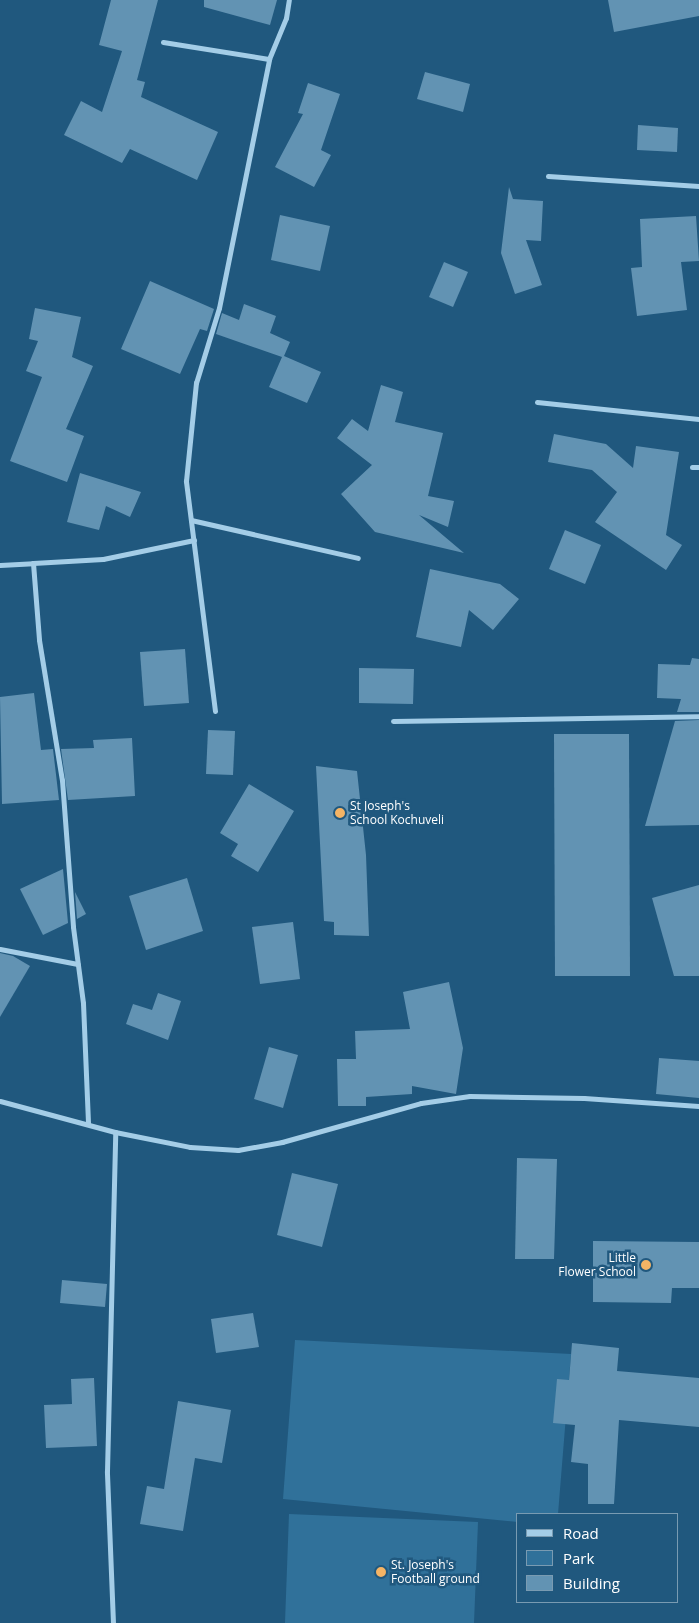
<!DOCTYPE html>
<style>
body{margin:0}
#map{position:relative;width:699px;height:1623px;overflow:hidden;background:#20587e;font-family:"Open Sans",sans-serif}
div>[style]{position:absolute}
.green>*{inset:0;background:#30719a}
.building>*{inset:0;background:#6293b3}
.minor>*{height:5px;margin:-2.5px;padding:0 2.5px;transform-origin:2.5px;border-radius:2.5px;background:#a4cde7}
.dots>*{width:14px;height:14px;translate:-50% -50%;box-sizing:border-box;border:2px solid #20587e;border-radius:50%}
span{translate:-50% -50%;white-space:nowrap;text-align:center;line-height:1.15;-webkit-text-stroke:5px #20587e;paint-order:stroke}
.poi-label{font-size:12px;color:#fff}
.left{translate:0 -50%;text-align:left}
.right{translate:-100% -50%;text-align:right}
.legend{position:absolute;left:516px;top:1513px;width:162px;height:90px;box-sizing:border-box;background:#20587e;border:1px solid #799bb2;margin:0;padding:6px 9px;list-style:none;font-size:15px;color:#fff}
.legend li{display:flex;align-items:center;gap:10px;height:25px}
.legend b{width:25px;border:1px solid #799bb2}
</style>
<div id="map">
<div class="green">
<div style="clip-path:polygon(295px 1340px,571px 1354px,558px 1514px,518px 1514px,518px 1522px,283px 1499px)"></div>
<div style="clip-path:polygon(289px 1514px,478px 1522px,474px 1623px,285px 1623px)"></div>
</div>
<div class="building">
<div style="clip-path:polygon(111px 0,158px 0,137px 80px,145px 82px,141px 97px,218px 132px,197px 180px,130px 149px,122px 163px,64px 135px,81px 101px,102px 112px,122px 51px,99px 45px)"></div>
<div style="clip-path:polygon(204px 0,277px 0,270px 25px,204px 7px)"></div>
<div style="clip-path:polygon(608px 0,699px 0,699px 16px,614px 32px)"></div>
<div style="clip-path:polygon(425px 72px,470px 84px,463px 112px,417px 99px)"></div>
<div style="clip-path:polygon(308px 83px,340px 94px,321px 150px,331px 155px,314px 187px,275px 167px,303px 114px,298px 113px)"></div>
<div style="clip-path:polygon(638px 125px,678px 128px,677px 152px,637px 150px)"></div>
<div style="clip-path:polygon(509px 187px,513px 199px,543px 201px,541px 241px,526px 240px,542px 285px,515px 294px,501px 253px)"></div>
<div style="clip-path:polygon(280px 215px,330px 226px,320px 271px,271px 260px)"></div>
<div style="clip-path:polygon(696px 216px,699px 261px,681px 262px,687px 310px,637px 316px,631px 268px,642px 267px,640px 219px)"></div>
<div style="clip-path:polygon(444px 262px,468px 272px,453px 307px,429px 297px)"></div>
<div style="clip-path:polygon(150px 281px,214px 309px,207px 331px,200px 329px,180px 374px,121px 349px)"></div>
<div style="clip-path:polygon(244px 304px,276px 316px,270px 333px,290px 342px,284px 356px,321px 372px,307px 403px,269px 387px,282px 357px,216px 334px,222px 313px,239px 320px)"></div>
<div style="clip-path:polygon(35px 308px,81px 317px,72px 357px,93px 366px,66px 429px,84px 436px,67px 482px,10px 461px,42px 377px,26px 371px,38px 341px,29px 339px)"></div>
<div style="clip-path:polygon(381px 385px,403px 392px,395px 422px,443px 433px,428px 496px,454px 501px,448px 527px,419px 515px,464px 553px,375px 532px,341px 494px,372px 465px,337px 438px,352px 419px,368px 431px)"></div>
<div style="clip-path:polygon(554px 434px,606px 444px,633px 468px,636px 446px,679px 452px,666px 535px,682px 545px,666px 570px,595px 522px,617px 492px,592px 470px,548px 462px)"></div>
<div style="clip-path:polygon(80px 473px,141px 492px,130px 517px,106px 506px,99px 530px,67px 522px)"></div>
<div style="clip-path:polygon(565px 530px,601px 545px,585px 584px,549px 569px)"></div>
<div style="clip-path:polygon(430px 569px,500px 584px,519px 599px,493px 630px,469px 610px,461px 647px,416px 637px)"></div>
<div style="clip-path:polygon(185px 649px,189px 703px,144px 706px,140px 652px)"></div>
<div style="clip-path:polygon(692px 658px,699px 659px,699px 712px,677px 712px,681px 699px,657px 698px,658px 664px,690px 665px)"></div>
<div style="clip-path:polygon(359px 668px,414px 669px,413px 704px,359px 703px)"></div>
<div style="clip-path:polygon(34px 693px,41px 750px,53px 749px,59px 800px,2px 804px,0 697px)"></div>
<div style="clip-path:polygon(699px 720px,699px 825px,645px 826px,675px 721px)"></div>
<div style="clip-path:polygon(208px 730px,235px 731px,233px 775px,206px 774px)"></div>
<div style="clip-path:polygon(554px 734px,629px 734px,630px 976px,555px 976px)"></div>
<div style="clip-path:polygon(132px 738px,135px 796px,68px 800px,61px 749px,94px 748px,93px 740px)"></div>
<div style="clip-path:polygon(316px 766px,357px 771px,366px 855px,369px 936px,334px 935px,334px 922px,324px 921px)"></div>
<div style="clip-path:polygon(249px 784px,294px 811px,258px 872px,231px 856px,238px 844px,220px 833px)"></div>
<div style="clip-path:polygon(63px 869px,68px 923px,43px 935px,20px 889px)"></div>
<div style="clip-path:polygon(187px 878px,203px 931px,146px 950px,129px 896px)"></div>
<div style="clip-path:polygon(699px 885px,699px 976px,674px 976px,652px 898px)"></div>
<div style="clip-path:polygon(75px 892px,86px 914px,77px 919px)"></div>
<div style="clip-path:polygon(293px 922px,300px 979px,260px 984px,252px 927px)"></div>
<div style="clip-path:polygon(0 953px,13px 956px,30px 966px,0 1017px)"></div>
<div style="clip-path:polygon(449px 982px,463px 1048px,456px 1094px,412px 1086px,412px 1094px,366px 1097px,366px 1106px,338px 1106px,337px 1059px,356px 1059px,355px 1031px,410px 1029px,403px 992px)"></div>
<div style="clip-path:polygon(158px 993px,181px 1001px,168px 1040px,126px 1024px,133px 1004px,152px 1010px)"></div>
<div style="clip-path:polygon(269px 1047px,298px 1055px,283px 1108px,254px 1099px)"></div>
<div style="clip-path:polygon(659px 1058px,699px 1061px,699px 1098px,656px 1094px)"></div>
<div style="clip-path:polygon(517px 1158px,557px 1159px,554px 1259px,515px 1259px)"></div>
<div style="clip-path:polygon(292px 1173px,338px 1184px,322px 1247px,277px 1235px)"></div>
<div style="clip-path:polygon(593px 1241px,699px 1242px,699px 1288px,672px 1288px,671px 1303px,593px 1302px)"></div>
<div style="clip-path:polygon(62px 1280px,107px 1284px,105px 1307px,60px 1303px)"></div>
<div style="clip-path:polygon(253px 1313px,259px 1347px,216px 1353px,211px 1319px)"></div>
<div style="clip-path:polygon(572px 1343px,619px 1348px,617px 1371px,699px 1378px,699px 1427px,619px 1420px,614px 1504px,588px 1504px,588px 1464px,571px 1462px,575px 1425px,553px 1423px,557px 1379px,569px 1380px)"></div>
<div style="clip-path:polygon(94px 1378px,97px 1446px,46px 1448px,44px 1405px,72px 1404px,71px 1379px)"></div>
<div style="clip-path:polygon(178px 1401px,231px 1410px,222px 1463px,195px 1458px,183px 1531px,140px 1524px,147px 1486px,164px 1489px)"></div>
</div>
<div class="minor">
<div style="left:163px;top:42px;width:107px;rotate:9.1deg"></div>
<div style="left:548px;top:176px;width:151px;rotate:3.8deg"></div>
<div style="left:537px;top:402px;width:163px;rotate:6deg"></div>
<div style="left:692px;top:467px;width:7px"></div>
<div style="left:191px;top:520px;width:171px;rotate:12.8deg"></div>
<div style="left:33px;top:563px;width:70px;rotate:-3.3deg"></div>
<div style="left:103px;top:559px;width:93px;rotate:-11.8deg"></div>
<div style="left:0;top:565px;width:33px;rotate:-3deg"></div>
<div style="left:33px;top:563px;width:77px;rotate:85.5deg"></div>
<div style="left:39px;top:640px;width:142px;rotate:80.7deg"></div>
<div style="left:62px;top:780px;width:147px;rotate:85.7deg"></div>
<div style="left:73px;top:927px;width:77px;rotate:82.5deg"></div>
<div style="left:83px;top:1003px;width:120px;rotate:87.6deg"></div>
<div style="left:215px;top:711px;width:232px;rotate:-97.2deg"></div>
<div style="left:186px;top:481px;width:99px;rotate:-84.2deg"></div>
<div style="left:196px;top:383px;width:78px;rotate:-73deg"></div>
<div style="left:219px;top:308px;width:254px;rotate:-78.6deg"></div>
<div style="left:269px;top:59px;width:44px;rotate:-67.5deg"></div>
<div style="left:286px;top:18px;width:18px;rotate:-81deg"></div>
<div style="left:393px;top:721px;width:306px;rotate:-0.9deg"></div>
<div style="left:0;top:949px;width:79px;rotate:10.9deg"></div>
<div style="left:0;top:1101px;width:119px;rotate:15.1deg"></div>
<div style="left:115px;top:1132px;width:76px;rotate:11.3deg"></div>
<div style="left:190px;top:1147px;width:48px;rotate:3.6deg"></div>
<div style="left:238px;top:1150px;width:45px;rotate:-10.3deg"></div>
<div style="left:282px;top:1142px;width:144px;rotate:-15.7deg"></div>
<div style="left:421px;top:1103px;width:49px;rotate:-8.1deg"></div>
<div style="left:470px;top:1096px;width:114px;rotate:1deg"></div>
<div style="left:584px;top:1098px;width:115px;rotate:4deg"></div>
<div style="left:113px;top:1623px;width:152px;rotate:-92.3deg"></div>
<div style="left:107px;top:1471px;width:339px;rotate:-88.6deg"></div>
</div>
<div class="dots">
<div style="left:340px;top:813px;background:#f4b465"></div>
<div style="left:646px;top:1265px;background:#f4b465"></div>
<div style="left:381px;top:1572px;background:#f4b465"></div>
</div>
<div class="poi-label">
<span class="left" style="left:350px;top:813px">St Joseph's<br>School Kochuveli</span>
<span class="right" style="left:636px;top:1265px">Little<br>Flower School</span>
<span class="left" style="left:391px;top:1572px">St. Joseph's<br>Football ground</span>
</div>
<ul class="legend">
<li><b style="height:6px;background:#a4cde7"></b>Road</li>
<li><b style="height:14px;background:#30719a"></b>Park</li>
<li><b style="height:14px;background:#6293b3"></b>Building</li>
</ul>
</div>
